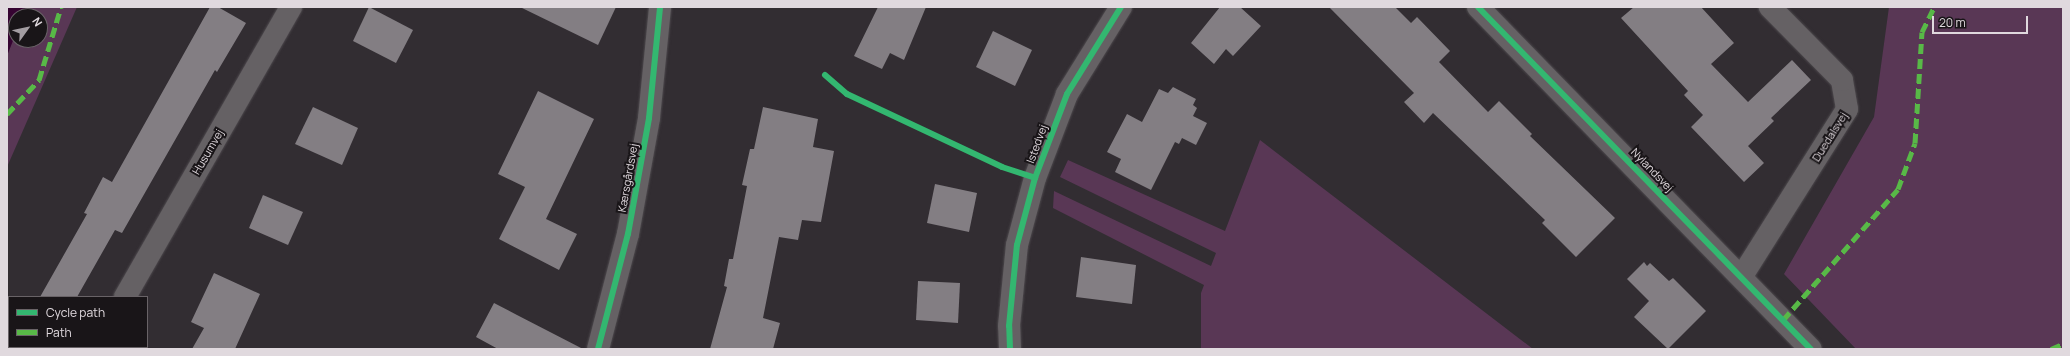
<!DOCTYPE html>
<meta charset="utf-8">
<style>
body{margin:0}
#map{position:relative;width:2070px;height:356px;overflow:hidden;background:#322d32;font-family:Manrope,sans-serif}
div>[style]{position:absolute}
.green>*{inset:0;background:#593755}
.water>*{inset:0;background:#360432}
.building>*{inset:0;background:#837e83}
.roads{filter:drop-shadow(0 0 1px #4d494d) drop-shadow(0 0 1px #4d494d)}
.street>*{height:22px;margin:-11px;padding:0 11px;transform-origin:11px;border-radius:11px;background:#656164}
.secondary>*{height:22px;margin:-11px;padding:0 11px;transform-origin:11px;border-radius:11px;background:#656164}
.quiet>*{height:5px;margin-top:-2.5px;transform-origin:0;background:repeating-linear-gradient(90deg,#58b947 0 10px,transparent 0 15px)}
.cycleway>*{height:6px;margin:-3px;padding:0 3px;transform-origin:3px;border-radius:3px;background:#33b770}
span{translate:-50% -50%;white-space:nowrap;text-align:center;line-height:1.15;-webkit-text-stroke:4px #191518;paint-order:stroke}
.street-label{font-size:11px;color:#e0d9de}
.frame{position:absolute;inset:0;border:8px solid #e0d9de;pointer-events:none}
.legend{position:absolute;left:8px;top:296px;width:140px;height:52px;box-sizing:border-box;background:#191518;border:1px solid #696367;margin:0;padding:5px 7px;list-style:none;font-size:12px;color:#e0d9de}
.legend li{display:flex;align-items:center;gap:8px;height:20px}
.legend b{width:20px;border:1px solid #696367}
.north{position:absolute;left:8px;top:8px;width:40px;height:40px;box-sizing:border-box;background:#191518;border:1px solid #696367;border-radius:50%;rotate:57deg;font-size:11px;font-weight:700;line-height:16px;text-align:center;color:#e0d9de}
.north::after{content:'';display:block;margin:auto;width:14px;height:18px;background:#a39da2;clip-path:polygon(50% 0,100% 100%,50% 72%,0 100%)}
.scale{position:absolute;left:1932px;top:16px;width:96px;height:18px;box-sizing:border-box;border:2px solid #e0d9de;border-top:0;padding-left:5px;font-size:12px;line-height:14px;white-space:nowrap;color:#e0d9de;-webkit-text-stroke:3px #191518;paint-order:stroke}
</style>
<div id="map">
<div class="green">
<div style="clip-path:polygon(evenodd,7px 7px,77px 7px,7px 167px,7px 7px,16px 16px,40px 16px,40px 40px,16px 40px,16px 16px)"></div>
<div style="clip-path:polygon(1889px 7px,2063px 7px,2063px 349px,1856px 349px,1784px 274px,1874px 117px)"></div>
<div style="clip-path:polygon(1260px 140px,1533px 349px,1201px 349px,1201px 293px,1204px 285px,1053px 208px,1054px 191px,1211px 266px,1216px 253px,1060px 177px,1068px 160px,1225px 231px)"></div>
</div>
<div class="water">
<div style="clip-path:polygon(7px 7px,26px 7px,23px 16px,16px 16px,16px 33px,7px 56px)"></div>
</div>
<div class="building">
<div style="clip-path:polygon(210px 7px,218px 7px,246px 23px,217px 72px,215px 70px,122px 233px,115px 230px,77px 297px,40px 297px,87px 214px,84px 213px,103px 177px,112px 182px)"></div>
<div style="clip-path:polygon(369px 7px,413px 30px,396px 63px,353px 41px)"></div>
<div style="clip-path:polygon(520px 7px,616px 7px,598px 45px)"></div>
<div style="clip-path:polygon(878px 7px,926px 7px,904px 60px,890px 53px,882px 69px,854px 56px)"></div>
<div style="clip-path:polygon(1220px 7px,1240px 7px,1261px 26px,1233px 56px,1226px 49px,1214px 64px,1191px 43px)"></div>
<div style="clip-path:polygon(1329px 7px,1395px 7px,1411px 23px,1417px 17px,1450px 51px,1439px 62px,1488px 112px,1499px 101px,1532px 134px,1530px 136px,1615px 218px,1576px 257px,1542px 223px,1545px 220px,1433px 113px,1424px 123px,1404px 102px,1414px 93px)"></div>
<div style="clip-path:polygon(1634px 7px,1701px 7px,1734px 43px,1711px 64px,1748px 102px,1792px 60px,1811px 80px,1771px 118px,1774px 121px,1748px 146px,1764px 163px,1744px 182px,1691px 127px,1703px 115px,1684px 95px,1688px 91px,1621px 18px)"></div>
<div style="clip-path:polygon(993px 31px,1032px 50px,1015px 86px,976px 67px)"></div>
<div style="clip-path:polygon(1173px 87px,1196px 99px,1193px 105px,1197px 108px,1193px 116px,1207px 123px,1196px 145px,1182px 138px,1179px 144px,1175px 142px,1151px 190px,1115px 172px,1121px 159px,1107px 152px,1127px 114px,1142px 122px,1159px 89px,1168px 93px)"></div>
<div style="clip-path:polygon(538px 91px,594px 119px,546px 219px,577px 234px,559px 270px,499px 239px,525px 187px,498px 174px)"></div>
<div style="clip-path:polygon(313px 107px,358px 128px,342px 165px,295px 144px)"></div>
<div style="clip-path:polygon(763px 107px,818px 119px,813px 147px,834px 151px,821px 222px,802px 220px,798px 240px,779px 237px,763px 318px,780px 323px,773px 349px,710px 349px,727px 287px,724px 286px,729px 259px,733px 259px,747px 186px,742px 185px,750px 149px,754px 149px)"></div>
<div style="clip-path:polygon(935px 184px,977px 193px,969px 232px,927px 223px)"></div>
<div style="clip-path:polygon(263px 195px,303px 212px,288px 245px,249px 228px)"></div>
<div style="clip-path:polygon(1081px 257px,1136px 265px,1132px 304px,1076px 297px)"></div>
<div style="clip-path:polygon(1644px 262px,1647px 266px,1650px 263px,1669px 281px,1673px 278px,1706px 311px,1668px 349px,1634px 317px,1649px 301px,1627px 279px)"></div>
<div style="clip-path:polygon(214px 273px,260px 294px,235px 349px,192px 349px,204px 328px,191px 322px)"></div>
<div style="clip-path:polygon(918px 281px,960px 283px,958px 323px,916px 320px)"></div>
<div style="clip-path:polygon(494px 303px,517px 315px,583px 349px,498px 349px,476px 337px)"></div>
</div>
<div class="roads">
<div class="street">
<div style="left:1742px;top:276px;width:197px;rotate:-57.8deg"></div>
<div style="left:1847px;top:109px;width:29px;rotate:-100deg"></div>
<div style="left:1842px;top:80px;width:103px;rotate:-134.6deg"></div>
<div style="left:125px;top:297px;width:334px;rotate:-60.2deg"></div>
<div style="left:96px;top:349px;width:2px;rotate:-63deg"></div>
<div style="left:1010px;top:349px;width:23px;rotate:-92deg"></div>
<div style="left:1009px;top:326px;width:81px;rotate:-84.4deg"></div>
<div style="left:1017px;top:245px;width:69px;rotate:-75deg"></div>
<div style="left:1035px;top:178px;width:90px;rotate:-69.1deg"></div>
<div style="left:1067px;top:94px;width:102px;rotate:-58.2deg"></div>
</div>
<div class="secondary">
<div style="left:1478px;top:7px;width:477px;rotate:45.8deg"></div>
<div style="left:598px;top:349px;width:119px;rotate:-75.4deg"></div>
<div style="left:628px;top:234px;width:118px;rotate:-79.7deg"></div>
<div style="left:649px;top:118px;width:112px;rotate:-84.3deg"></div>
</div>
</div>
<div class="quiet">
<div style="left:7px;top:114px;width:47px;rotate:-46.7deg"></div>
<div style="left:39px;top:80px;width:76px;rotate:-73.2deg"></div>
<div style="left:1783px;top:320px;width:174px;rotate:-48.7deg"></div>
<div style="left:1898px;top:189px;width:49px;rotate:-69.7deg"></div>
<div style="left:1915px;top:143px;width:111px;rotate:-86.4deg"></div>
<div style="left:1922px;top:32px;width:28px;rotate:-64deg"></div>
<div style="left:2051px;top:349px;width:13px;rotate:-23deg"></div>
</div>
<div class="cycleway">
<div style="left:1478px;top:7px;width:477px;rotate:45.8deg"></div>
<div style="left:825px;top:75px;width:29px;rotate:41deg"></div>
<div style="left:847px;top:94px;width:171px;rotate:25.2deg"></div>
<div style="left:1002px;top:167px;width:35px;rotate:18deg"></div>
<div style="left:598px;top:349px;width:119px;rotate:-75.4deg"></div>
<div style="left:628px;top:234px;width:118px;rotate:-79.7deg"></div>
<div style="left:649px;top:118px;width:112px;rotate:-84.3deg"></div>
<div style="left:1010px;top:349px;width:23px;rotate:-92deg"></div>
<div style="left:1009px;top:326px;width:81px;rotate:-84.4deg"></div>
<div style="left:1017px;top:245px;width:69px;rotate:-75deg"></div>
<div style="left:1035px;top:178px;width:90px;rotate:-69.1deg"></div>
<div style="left:1067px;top:94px;width:102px;rotate:-58.2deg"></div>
</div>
<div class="street-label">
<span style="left:1830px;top:137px;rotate:-58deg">Duedalsvej</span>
<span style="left:1037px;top:144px;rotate:-70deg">Istedvej</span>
<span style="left:208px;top:152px;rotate:-60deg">Husumvej</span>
<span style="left:1652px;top:170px;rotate:46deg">Nylandsvej</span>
<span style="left:628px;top:178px;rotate:-80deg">Kærsgårdsvej</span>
</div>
<div class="frame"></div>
<ul class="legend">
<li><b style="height:5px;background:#33b770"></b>Cycle path</li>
<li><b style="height:5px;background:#58b947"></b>Path</li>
</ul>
<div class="north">N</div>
<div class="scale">20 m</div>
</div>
